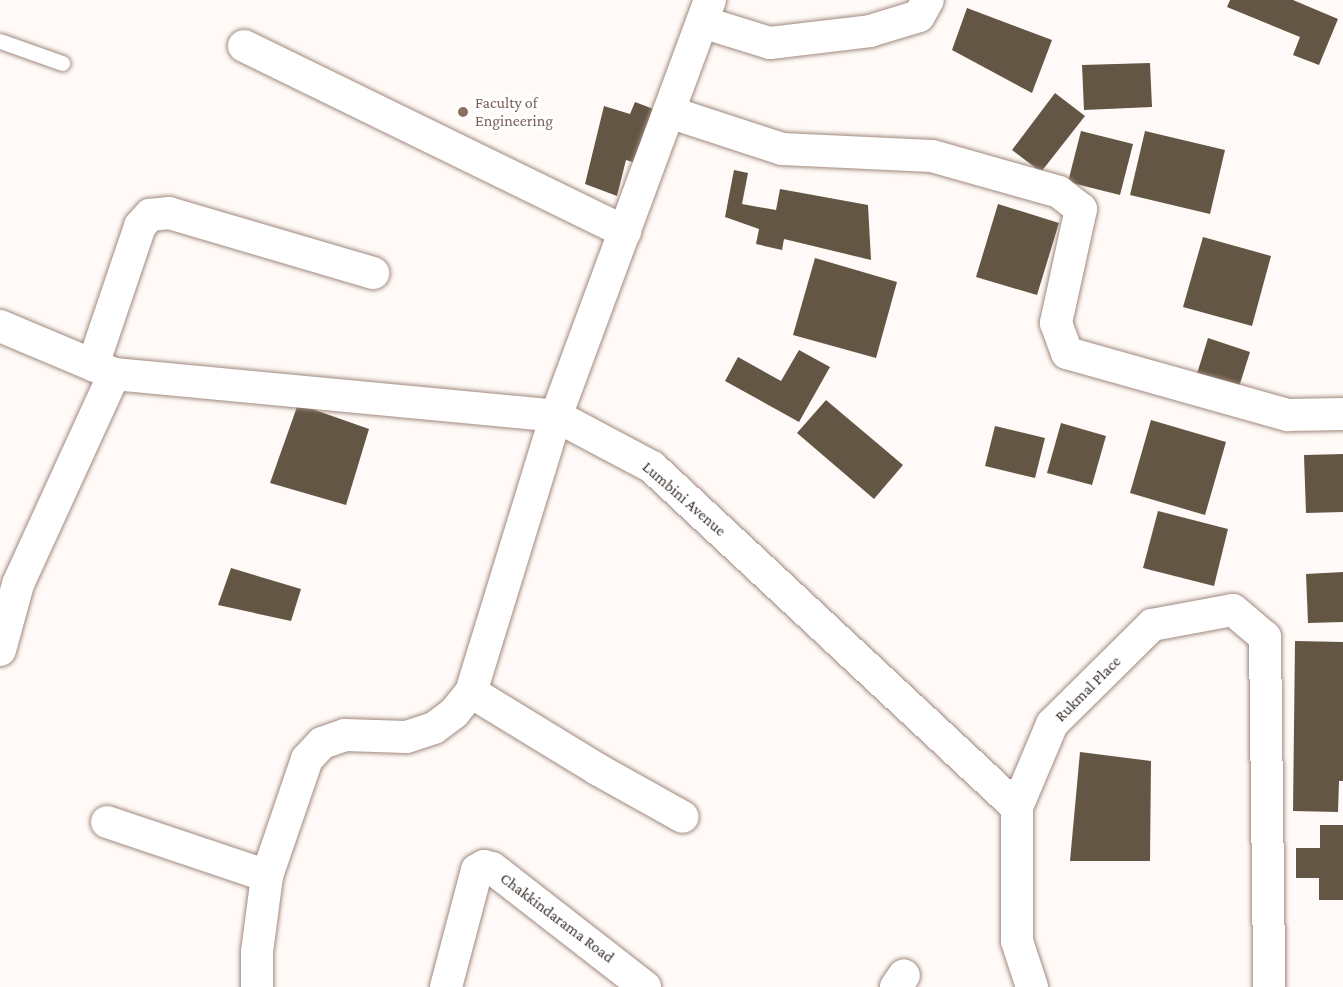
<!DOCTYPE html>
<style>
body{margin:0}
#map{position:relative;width:1343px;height:987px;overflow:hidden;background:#fffaf7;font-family:"Crimson Pro",serif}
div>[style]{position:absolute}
.building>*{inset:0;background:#635644}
.roads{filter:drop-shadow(0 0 2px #a0897e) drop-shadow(0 0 2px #a0897e)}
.service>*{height:15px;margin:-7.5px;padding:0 7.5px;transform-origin:7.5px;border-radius:7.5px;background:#fff}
.minor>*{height:32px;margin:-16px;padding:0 16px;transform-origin:16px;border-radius:16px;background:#fff}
.dots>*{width:16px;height:16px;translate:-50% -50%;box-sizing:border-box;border:3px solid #fff;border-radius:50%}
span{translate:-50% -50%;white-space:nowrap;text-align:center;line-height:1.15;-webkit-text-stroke:6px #fff;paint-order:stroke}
.education-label{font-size:16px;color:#785e54}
.left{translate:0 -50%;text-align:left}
.street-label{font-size:16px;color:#3b312d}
</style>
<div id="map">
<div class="building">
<div style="clip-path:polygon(1230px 0,1293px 0,1338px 19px,1319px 65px,1293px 55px,1300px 37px,1227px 7px)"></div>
<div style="clip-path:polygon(967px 8px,1052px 40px,1032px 93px,952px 50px)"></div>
<div style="clip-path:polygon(1150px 63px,1152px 107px,1084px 110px,1082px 65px)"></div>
<div style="clip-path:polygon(1055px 93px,1085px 116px,1041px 172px,1012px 150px)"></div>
<div style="clip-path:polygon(635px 102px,656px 110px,642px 165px,626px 160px,617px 196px,585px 184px,604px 106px,630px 114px)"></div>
<div style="clip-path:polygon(1081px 131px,1133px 144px,1120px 195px,1068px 182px)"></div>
<div style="clip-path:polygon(1145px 131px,1225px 150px,1210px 214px,1130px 195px)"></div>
<div style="clip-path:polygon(734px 170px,748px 173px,742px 204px,776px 210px,780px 189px,868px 205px,871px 260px,784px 239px,782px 250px,756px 244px,759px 229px,725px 217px)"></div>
<div style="clip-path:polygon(998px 204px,1059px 223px,1037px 295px,976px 277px)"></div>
<div style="clip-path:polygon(1203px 237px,1271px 256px,1252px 326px,1183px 307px)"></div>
<div style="clip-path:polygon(815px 258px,897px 282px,876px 358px,793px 335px)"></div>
<div style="clip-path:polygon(1208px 338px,1250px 352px,1238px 390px,1196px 377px)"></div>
<div style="clip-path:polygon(799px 350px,830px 367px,799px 422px,725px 381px,738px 357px,781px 381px)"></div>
<div style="clip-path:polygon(826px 400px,903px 465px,874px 499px,797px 433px)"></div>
<div style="clip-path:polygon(298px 404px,369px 429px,346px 505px,270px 483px)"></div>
<div style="clip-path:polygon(1151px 420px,1226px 442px,1205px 515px,1130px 493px)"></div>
<div style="clip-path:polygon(1061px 423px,1106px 436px,1092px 485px,1047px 473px)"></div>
<div style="clip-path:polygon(995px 426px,1045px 438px,1035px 478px,985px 466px)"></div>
<div style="clip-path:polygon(1343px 454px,1343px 512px,1306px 513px,1304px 455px)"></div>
<div style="clip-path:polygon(1158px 511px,1228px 529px,1214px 586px,1143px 568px)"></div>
<div style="clip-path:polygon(231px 568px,301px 589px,291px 621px,218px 605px)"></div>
<div style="clip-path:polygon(1343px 572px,1343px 622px,1308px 623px,1306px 574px)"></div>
<div style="clip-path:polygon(1295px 641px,1343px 642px,1343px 781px,1339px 781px,1338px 812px,1293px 811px)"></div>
<div style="clip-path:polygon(1080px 752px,1151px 761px,1150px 861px,1070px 861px)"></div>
<div style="clip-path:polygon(1320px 825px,1343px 825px,1343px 900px,1319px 900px,1319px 878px,1296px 878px,1296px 848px,1320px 848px)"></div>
</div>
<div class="roads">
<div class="service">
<div style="left:0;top:41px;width:66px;rotate:19.5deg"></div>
</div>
<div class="minor">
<div style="left:710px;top:0;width:444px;rotate:110.3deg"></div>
<div style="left:556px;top:416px;width:109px;rotate:28deg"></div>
<div style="left:652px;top:467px;width:499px;rotate:43deg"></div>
<div style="left:702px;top:22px;width:71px;rotate:17.2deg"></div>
<div style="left:770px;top:43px;width:101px;rotate:-6.8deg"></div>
<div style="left:870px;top:31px;width:51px;rotate:-17deg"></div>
<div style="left:919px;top:16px;width:18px;rotate:-61deg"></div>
<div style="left:244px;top:46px;width:424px;rotate:26deg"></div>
<div style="left:669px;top:112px;width:119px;rotate:18.1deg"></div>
<div style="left:782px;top:149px;width:150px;rotate:2.7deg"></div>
<div style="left:932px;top:156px;width:132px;rotate:15.8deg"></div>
<div style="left:1059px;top:192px;width:28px;rotate:38deg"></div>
<div style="left:1081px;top:209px;width:117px;rotate:102.4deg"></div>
<div style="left:1056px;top:323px;width:32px;rotate:70deg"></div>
<div style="left:1067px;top:353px;width:230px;rotate:15.7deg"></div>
<div style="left:1288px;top:415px;width:55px;rotate:-1deg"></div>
<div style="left:0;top:326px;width:124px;rotate:22.8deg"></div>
<div style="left:114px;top:374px;width:444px;rotate:5.4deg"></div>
<div style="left:556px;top:416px;width:289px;rotate:107.1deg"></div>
<div style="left:471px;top:692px;width:27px;rotate:129deg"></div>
<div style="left:454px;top:713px;width:25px;rotate:143deg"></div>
<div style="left:434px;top:728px;width:29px;rotate:162deg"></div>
<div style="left:406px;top:737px;width:61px;rotate:-178.1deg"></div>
<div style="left:345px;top:735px;width:24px;rotate:161deg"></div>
<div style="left:322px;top:743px;width:22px;rotate:133deg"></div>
<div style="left:307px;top:759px;width:124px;rotate:108.9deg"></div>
<div style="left:267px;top:876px;width:77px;rotate:97.5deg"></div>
<div style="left:257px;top:952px;width:35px;rotate:90deg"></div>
<div style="left:93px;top:365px;width:147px;rotate:-71.3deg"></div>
<div style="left:140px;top:226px;width:15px;rotate:-48deg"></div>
<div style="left:150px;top:215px;width:19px;rotate:-6deg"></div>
<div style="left:169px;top:213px;width:213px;rotate:16.4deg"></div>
<div style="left:0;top:650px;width:68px;rotate:-74.7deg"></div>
<div style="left:18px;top:584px;width:231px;rotate:-65.4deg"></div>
<div style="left:471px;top:692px;width:148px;rotate:31.4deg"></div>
<div style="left:597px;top:769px;width:98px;rotate:29.2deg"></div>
<div style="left:107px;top:822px;width:169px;rotate:18.6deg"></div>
<div style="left:446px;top:987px;width:121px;rotate:-75.2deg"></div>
<div style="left:477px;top:870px;width:8px;rotate:-30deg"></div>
<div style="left:484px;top:866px;width:8px;rotate:14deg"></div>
<div style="left:492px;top:868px;width:194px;rotate:37.9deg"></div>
<div style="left:896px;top:987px;width:14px;rotate:-56deg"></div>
<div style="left:1032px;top:987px;width:48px;rotate:-108.1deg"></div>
<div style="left:1017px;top:941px;width:134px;rotate:-90deg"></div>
<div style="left:1017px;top:807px;width:90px;rotate:-67.1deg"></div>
<div style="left:1052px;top:724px;width:141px;rotate:-44.7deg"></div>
<div style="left:1152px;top:625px;width:82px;rotate:-10.5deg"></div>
<div style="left:1233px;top:610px;width:42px;rotate:40.2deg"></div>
<div style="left:1265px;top:637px;width:350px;rotate:89.3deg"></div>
</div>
</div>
<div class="dots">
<div style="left:463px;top:112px;background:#8d6e63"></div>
</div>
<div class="education-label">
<span class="left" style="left:475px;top:112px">Faculty of<br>Engineering</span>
</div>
<div class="street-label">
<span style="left:684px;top:499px;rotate:41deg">Lumbini Avenue</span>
<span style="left:1088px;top:689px;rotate:-45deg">Rukmal Place</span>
<span style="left:557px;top:918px;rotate:37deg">Chakkindarama Road</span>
</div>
</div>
